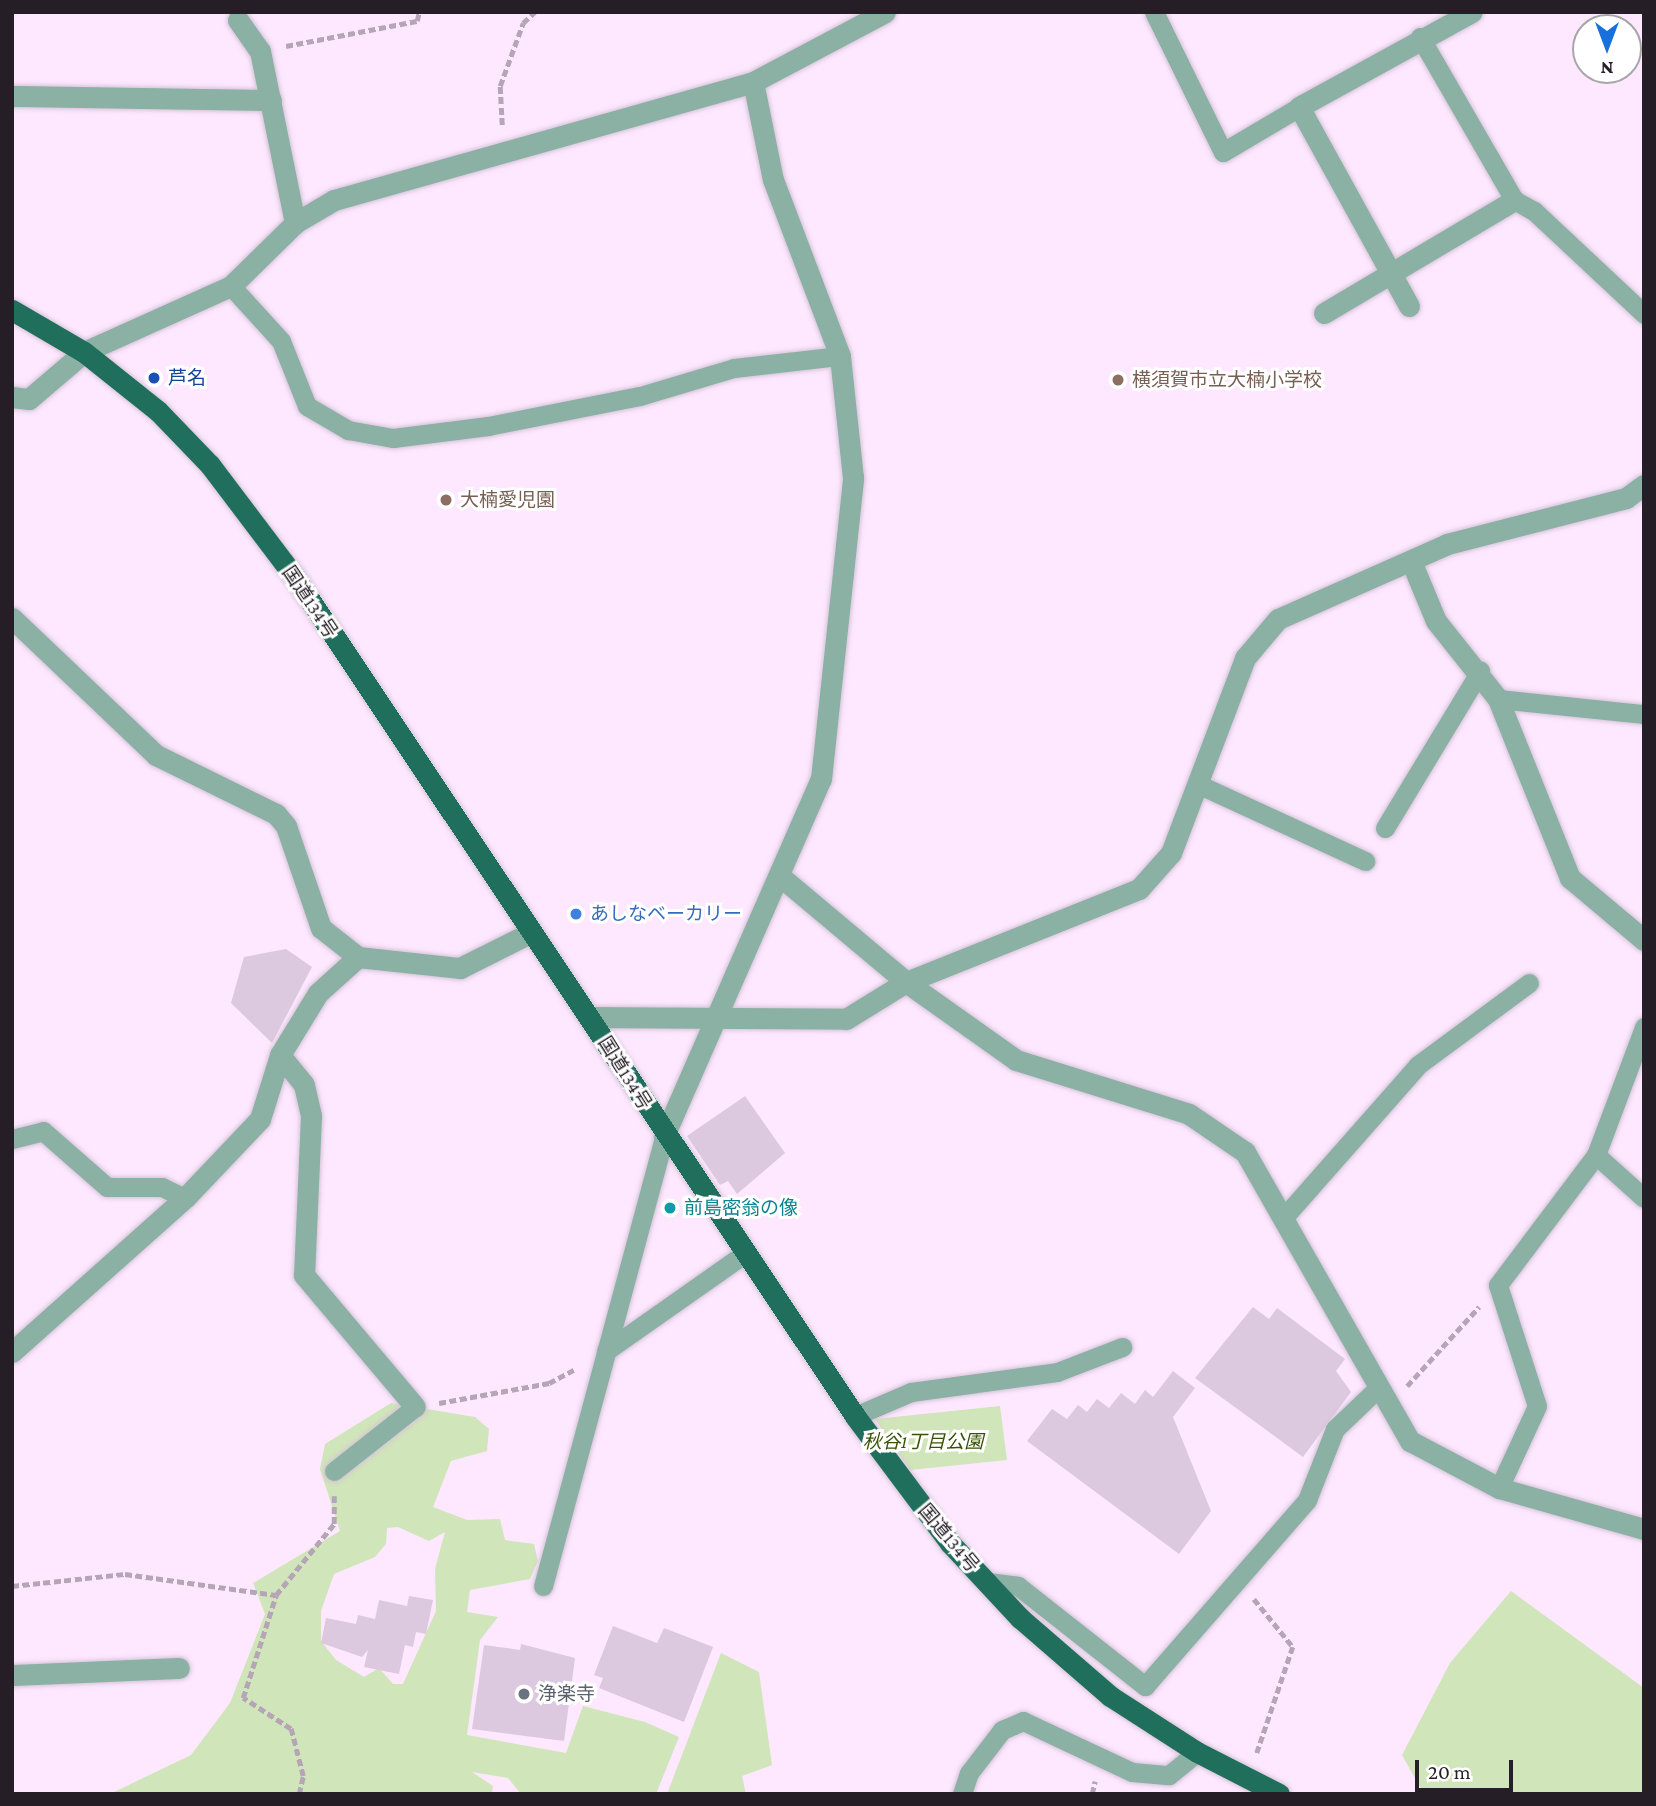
<!DOCTYPE html>
<meta charset="utf-8">
<style>
body{margin:0}
#map{position:relative;width:1656px;height:1806px;overflow:hidden;background:#fde8ff;font-family:"Crimson Pro","Noto Sans JP",serif}
div>[style]{position:absolute}
.green>*{inset:0;background:#d0e5b9}
.building>*{inset:0;background:#dcc9df}
.path>*{height:4.5px;margin-top:-2.25px;transform-origin:0;background:repeating-linear-gradient(90deg,#b5a5b7 0 7px,transparent 0 10.5px)}
.roads{filter:drop-shadow(0 0 2px #d6c4d8) drop-shadow(0 0 2px #d6c4d8)}
.service>*{height:19px;margin:-9.5px;padding:0 9.5px;transform-origin:9.5px;border-radius:9.5px;background:#8bb0a4}
.minor>*{height:21px;margin:-10.5px;padding:0 10.5px;transform-origin:10.5px;border-radius:10.5px;background:#8bb0a4}
.trunk>*{height:21px;margin:-10.5px;padding:0 10.5px;transform-origin:10.5px;border-radius:10.5px;background:#206e5c}
.dots>*{width:19px;height:19px;translate:-50% -50%;box-sizing:border-box;border:4px solid #fff;border-radius:50%}
span{translate:-50% -50%;white-space:nowrap;text-align:center;line-height:1.15;-webkit-text-stroke:6px #fff;paint-order:stroke}
.transit-label{font-size:19px;color:#164399}
.left{translate:0 -50%;text-align:left}
.education-label{font-size:19px;color:#785e54}
.street-label{font-size:19px;color:#251e26}
.shop-label{font-size:19px;color:#366cbe}
.culture-label{font-size:19px;color:#0d838f}
.park-label{font-size:19px;color:#375205;font-style:italic}
.worship-label{font-size:19px;color:#5b616d}
.frame{position:absolute;inset:0;border:14px solid #251e26;pointer-events:none}
.north{position:absolute;left:1572px;top:14px;width:70px;height:70px;box-sizing:border-box;background:#fff;border:2px solid #a8a5a8;border-radius:50%;rotate:180deg;font-size:19px;font-weight:700;line-height:28px;text-align:center;color:#251e26}
.north::after{content:'';display:block;margin:auto;width:24px;height:32px;background:#1871da;clip-path:polygon(50% 0,100% 100%,50% 72%,0 100%)}
.scale{position:absolute;left:1415px;top:1760px;width:98px;height:32px;box-sizing:border-box;border:4px solid #251e26;border-top:0;padding-left:9px;font-size:21px;line-height:24px;white-space:nowrap;color:#251e26;-webkit-text-stroke:5px #fff;paint-order:stroke}
</style>
<div id="map">
<div class="green">
<div style="clip-path:polygon(evenodd,391px 1403px,475px 1417px,489px 1429px,487px 1451px,451px 1461px,433px 1507px,467px 1520px,500px 1519px,505px 1540px,534px 1544px,538px 1561px,530px 1579px,470px 1590px,467px 1612px,498px 1617px,480px 1640px,467px 1735px,566px 1753px,583px 1706px,645px 1722px,679px 1737px,656px 1794px,521px 1794px,508px 1778px,472px 1772px,493px 1786px,492px 1792px,110px 1794px,191px 1755px,230px 1703px,265px 1614px,253px 1583px,340px 1531px,320px 1469px,325px 1444px,391px 1403px,398px 1527px,429px 1541px,445px 1532px,435px 1569px,436px 1611px,403px 1684px,393px 1684px,379px 1668px,364px 1677px,336px 1660px,321px 1641px,321px 1611px,334px 1574px,375px 1557px,386px 1544px,387px 1528px,398px 1527px)"></div>
<div style="clip-path:polygon(1000px 1406px,1007px 1460px,910px 1470px,875px 1419px)"></div>
<div style="clip-path:polygon(1511px 1591px,1644px 1688px,1644px 1794px,1424px 1794px,1402px 1755px,1450px 1663px)"></div>
<div style="clip-path:polygon(721px 1653px,759px 1672px,772px 1765px,742px 1776px,746px 1794px,667px 1794px)"></div>
</div>
<div class="building">
<div style="clip-path:polygon(286px 949px,312px 967px,272px 1043px,231px 1003px,244px 957px)"></div>
<div style="clip-path:polygon(745px 1096px,785px 1153px,737px 1194px,728px 1181px,720px 1185px,687px 1136px)"></div>
<div style="clip-path:polygon(1253px 1307px,1269px 1319px,1277px 1308px,1345px 1359px,1336px 1371px,1351px 1392px,1303px 1457px,1195px 1378px)"></div>
<div style="clip-path:polygon(1173px 1371px,1195px 1388px,1173px 1417px,1211px 1511px,1179px 1554px,1027px 1441px,1052px 1409px,1067px 1419px,1078px 1405px,1087px 1412px,1097px 1399px,1109px 1408px,1121px 1393px,1135px 1404px,1145px 1390px,1153px 1397px)"></div>
<div style="clip-path:polygon(409px 1596px,433px 1600px,426px 1634px,416px 1632px,413px 1647px,405px 1645px,399px 1674px,364px 1667px,368px 1650px,362px 1657px,321px 1643px,326px 1618px,356px 1624px,358px 1615px,375px 1619px,379px 1600px,407px 1606px)"></div>
<div style="clip-path:polygon(613px 1626px,657px 1643px,664px 1628px,713px 1647px,684px 1722px,599px 1688px,603px 1678px,594px 1675px)"></div>
<div style="clip-path:polygon(521px 1644px,575px 1658px,564px 1741px,472px 1729px,484px 1645px,520px 1650px)"></div>
</div>
<div class="path">
<div style="left:286px;top:46px;width:133px;rotate:-10.8deg"></div>
<div style="left:417px;top:21px;width:9px;rotate:-77deg"></div>
<div style="left:502px;top:125px;width:39px;rotate:-93deg"></div>
<div style="left:500px;top:86px;width:67px;rotate:-69.9deg"></div>
<div style="left:523px;top:23px;width:16px;rotate:-43deg"></div>
<div style="left:1407px;top:1386px;width:107px;rotate:-47.7deg"></div>
<div style="left:439px;top:1403px;width:112px;rotate:-10.3deg"></div>
<div style="left:549px;top:1383px;width:30px;rotate:-28deg"></div>
<div style="left:12px;top:1586px;width:114px;rotate:-6.1deg"></div>
<div style="left:125px;top:1574px;width:152px;rotate:7.9deg"></div>
<div style="left:1254px;top:1599px;width:62px;rotate:50.9deg"></div>
<div style="left:1293px;top:1647px;width:112px;rotate:108.8deg"></div>
<div style="left:299px;top:1794px;width:18px;rotate:-77deg"></div>
<div style="left:303px;top:1776px;width:49px;rotate:-104.3deg"></div>
<div style="left:291px;top:1729px;width:57px;rotate:-147.1deg"></div>
<div style="left:243px;top:1698px;width:108px;rotate:-72.2deg"></div>
<div style="left:276px;top:1595px;width:92px;rotate:-50.8deg"></div>
<div style="left:334px;top:1524px;width:28px;rotate:-90deg"></div>
<div style="left:1092px;top:1794px;width:13px;rotate:-77deg"></div>
</div>
<div class="roads">
<div class="service">
<div style="left:1154px;top:12px;width:156px;rotate:63.8deg"></div>
<div style="left:1223px;top:152px;width:88px;rotate:-30.6deg"></div>
<div style="left:1420px;top:37px;width:188px;rotate:60deg"></div>
<div style="left:1514px;top:200px;width:23px;rotate:29deg"></div>
<div style="left:1534px;top:211px;width:151px;rotate:43.1deg"></div>
<div style="left:231px;top:286px;width:74px;rotate:47.7deg"></div>
<div style="left:281px;top:341px;width:70px;rotate:68.2deg"></div>
<div style="left:307px;top:406px;width:48px;rotate:30.3deg"></div>
<div style="left:348px;top:430px;width:46px;rotate:10.1deg"></div>
<div style="left:393px;top:438px;width:96px;rotate:-7.2deg"></div>
<div style="left:488px;top:426px;width:155px;rotate:-11.2deg"></div>
<div style="left:640px;top:396px;width:98px;rotate:-16.6deg"></div>
<div style="left:734px;top:368px;width:107px;rotate:-6.5deg"></div>
<div style="left:1498px;top:699px;width:147px;rotate:5.9deg"></div>
<div style="left:1200px;top:785px;width:182px;rotate:24.7deg"></div>
<div style="left:1385px;top:828px;width:184px;rotate:-58.8deg"></div>
<div style="left:12px;top:1139px;width:32px;rotate:-14deg"></div>
<div style="left:43px;top:1131px;width:85px;rotate:41.2deg"></div>
<div style="left:107px;top:1187px;width:55px"></div>
<div style="left:162px;top:1187px;width:25px;rotate:26deg"></div>
<div style="left:1596px;top:1155px;width:64px;rotate:41.9deg"></div>
<div style="left:1285px;top:1216px;width:201px;rotate:-48.6deg"></div>
<div style="left:1418px;top:1065px;width:138px;rotate:-36.5deg"></div>
<div style="left:606px;top:1351px;width:172px;rotate:-35.1deg"></div>
<div style="left:855px;top:1416px;width:61px;rotate:-23.2deg"></div>
<div style="left:911px;top:1392px;width:147px;rotate:-7.8deg"></div>
<div style="left:1057px;top:1372px;width:70px;rotate:-21deg"></div>
<div style="left:334px;top:1471px;width:103px;rotate:-38.3deg"></div>
<div style="left:1499px;top:1488px;width:90px;rotate:-65.1deg"></div>
<div style="left:1537px;top:1406px;width:127px;rotate:-107.9deg"></div>
<div style="left:1498px;top:1285px;width:163px;rotate:-53deg"></div>
<div style="left:1596px;top:1155px;width:137px;rotate:-69.4deg"></div>
<div style="left:987px;top:1582px;width:31px;rotate:7deg"></div>
<div style="left:1018px;top:1586px;width:162px;rotate:38.2deg"></div>
<div style="left:1145px;top:1686px;width:247px;rotate:-48.9deg"></div>
<div style="left:1307px;top:1500px;width:76px;rotate:-68.5deg"></div>
<div style="left:1335px;top:1429px;width:57px;rotate:-43.6deg"></div>
<div style="left:543px;top:1586px;width:466px;rotate:-74.9deg"></div>
<div style="left:962px;top:1794px;width:22px;rotate:-72deg"></div>
<div style="left:969px;top:1773px;width:54px;rotate:-52.5deg"></div>
<div style="left:1002px;top:1730px;width:23px;rotate:-23deg"></div>
<div style="left:1023px;top:1721px;width:120px;rotate:25.1deg"></div>
<div style="left:1132px;top:1772px;width:37px;rotate:5deg"></div>
<div style="left:1169px;top:1775px;width:36px;rotate:-39deg"></div>
</div>
<div class="minor">
<div style="left:238px;top:20px;width:38px;rotate:55deg"></div>
<div style="left:260px;top:51px;width:176px;rotate:78.5deg"></div>
<div style="left:12px;top:96px;width:259px;rotate:0.9deg"></div>
<div style="left:1409px;top:306px;width:227px;rotate:-118.9deg"></div>
<div style="left:1299px;top:107px;width:197px;rotate:-28.8deg"></div>
<div style="left:1324px;top:313px;width:221px;rotate:-30.7deg"></div>
<div style="left:12px;top:397px;width:17px;rotate:7deg"></div>
<div style="left:29px;top:399px;width:72px;rotate:-40.5deg"></div>
<div style="left:84px;top:352px;width:161px;rotate:-24.2deg"></div>
<div style="left:231px;top:286px;width:90px;rotate:-44.5deg"></div>
<div style="left:295px;top:223px;width:45px;rotate:-30.5deg"></div>
<div style="left:334px;top:200px;width:435px;rotate:-15.7deg"></div>
<div style="left:753px;top:82px;width:149px;rotate:-27.9deg"></div>
<div style="left:1411px;top:561px;width:65px;rotate:67.4deg"></div>
<div style="left:1436px;top:621px;width:100px;rotate:51.5deg"></div>
<div style="left:1498px;top:699px;width:193px;rotate:68.1deg"></div>
<div style="left:1570px;top:878px;width:97px;rotate:40deg"></div>
<div style="left:12px;top:618px;width:199px;rotate:43.6deg"></div>
<div style="left:156px;top:755px;width:134px;rotate:26.2deg"></div>
<div style="left:276px;top:814px;width:16px;rotate:50deg"></div>
<div style="left:286px;top:826px;width:108px;rotate:71.1deg"></div>
<div style="left:321px;top:928px;width:47px;rotate:38.1deg"></div>
<div style="left:781px;top:877px;width:163px;rotate:40deg"></div>
<div style="left:906px;top:982px;width:135px;rotate:35.3deg"></div>
<div style="left:1016px;top:1060px;width:181px;rotate:17.3deg"></div>
<div style="left:1189px;top:1114px;width:68px;rotate:34.2deg"></div>
<div style="left:1245px;top:1152px;width:333px;rotate:60.3deg"></div>
<div style="left:1410px;top:1441px;width:101px;rotate:27.8deg"></div>
<div style="left:1499px;top:1488px;width:151px;rotate:15.8deg"></div>
<div style="left:590px;top:1017px;width:256px;rotate:0.4deg"></div>
<div style="left:846px;top:1019px;width:70px;rotate:-31.7deg"></div>
<div style="left:906px;top:982px;width:251px;rotate:-21.8deg"></div>
<div style="left:1139px;top:889px;width:48px;rotate:-48.4deg"></div>
<div style="left:1171px;top:853px;width:209px;rotate:-69.2deg"></div>
<div style="left:1245px;top:658px;width:51px;rotate:-49.8deg"></div>
<div style="left:1278px;top:619px;width:185px;rotate:-23.9deg"></div>
<div style="left:1447px;top:544px;width:185px;rotate:-14.4deg"></div>
<div style="left:1626px;top:498px;width:22px;rotate:-36deg"></div>
<div style="left:280px;top:1055px;width:38px;rotate:51deg"></div>
<div style="left:304px;top:1085px;width:32px;rotate:77deg"></div>
<div style="left:311px;top:1116px;width:159px;rotate:92.5deg"></div>
<div style="left:304px;top:1275px;width:172px;rotate:49.9deg"></div>
<div style="left:664px;top:1136px;width:390px;rotate:-66.3deg"></div>
<div style="left:821px;top:779px;width:303px;rotate:-83.9deg"></div>
<div style="left:853px;top:478px;width:123px;rotate:-96.1deg"></div>
<div style="left:840px;top:356px;width:188px;rotate:-110.8deg"></div>
<div style="left:773px;top:180px;width:100px;rotate:-101.5deg"></div>
<div style="left:12px;top:1352px;width:232px;rotate:-41.7deg"></div>
<div style="left:185px;top:1198px;width:109px;rotate:-46.5deg"></div>
<div style="left:260px;top:1119px;width:67px;rotate:-72.6deg"></div>
<div style="left:280px;top:1055px;width:73px;rotate:-58.5deg"></div>
<div style="left:318px;top:993px;width:54px;rotate:-42deg"></div>
<div style="left:358px;top:957px;width:103px;rotate:6.2deg"></div>
<div style="left:460px;top:968px;width:78px;rotate:-26.6deg"></div>
<div style="left:12px;top:1675px;width:167px;rotate:-2.4deg"></div>
</div>
<div class="trunk">
<div style="left:12px;top:310px;width:83px;rotate:30.3deg"></div>
<div style="left:84px;top:352px;width:95px;rotate:38.6deg"></div>
<div style="left:158px;top:411px;width:75px;rotate:46.1deg"></div>
<div style="left:210px;top:465px;width:139px;rotate:52.9deg"></div>
<div style="left:294px;top:576px;width:1010px;rotate:56.26deg"></div>
<div style="left:855px;top:1416px;width:159px;rotate:53.2deg"></div>
<div style="left:950px;top:1543px;width:103px;rotate:47deg"></div>
<div style="left:1020px;top:1618px;width:119px;rotate:40.9deg"></div>
<div style="left:1110px;top:1696px;width:103px;rotate:32.8deg"></div>
<div style="left:1197px;top:1752px;width:92px;rotate:27.1deg"></div>
</div>
</div>
<div class="dots">
<div style="left:154px;top:378px;background:#1a4fb4"></div>
<div style="left:1118px;top:380px;background:#8d6e63"></div>
<div style="left:446px;top:500px;background:#8d6e63"></div>
<div style="left:576px;top:914px;background:#3f7fe0"></div>
<div style="left:670px;top:1208px;background:#0f9aa8"></div>
<div style="left:524px;top:1694px;background:#6b7280"></div>
</div>
<div class="transit-label">
<span class="left" style="left:168px;top:378px">芦名</span>
</div>
<div class="education-label">
<span class="left" style="left:1132px;top:380px">横須賀市立大楠小学校</span>
<span class="left" style="left:460px;top:500px">大楠愛児園</span>
</div>
<div class="street-label">
<span style="left:310px;top:602px;rotate:56deg">国道134号</span>
<span style="left:625px;top:1073px;rotate:58deg">国道134号</span>
<span style="left:949px;top:1538px;rotate:50deg">国道134号</span>
</div>
<div class="shop-label">
<span class="left" style="left:590px;top:914px">あしなベーカリー</span>
</div>
<div class="culture-label">
<span class="left" style="left:684px;top:1208px">前島密翁の像</span>
</div>
<div class="park-label">
<span style="left:923px;top:1442px">秋谷1丁目公園</span>
</div>
<div class="worship-label">
<span class="left" style="left:538px;top:1694px">浄楽寺</span>
</div>
<div class="frame"></div>
<div class="north">N</div>
<div class="scale">20 m</div>
</div>
